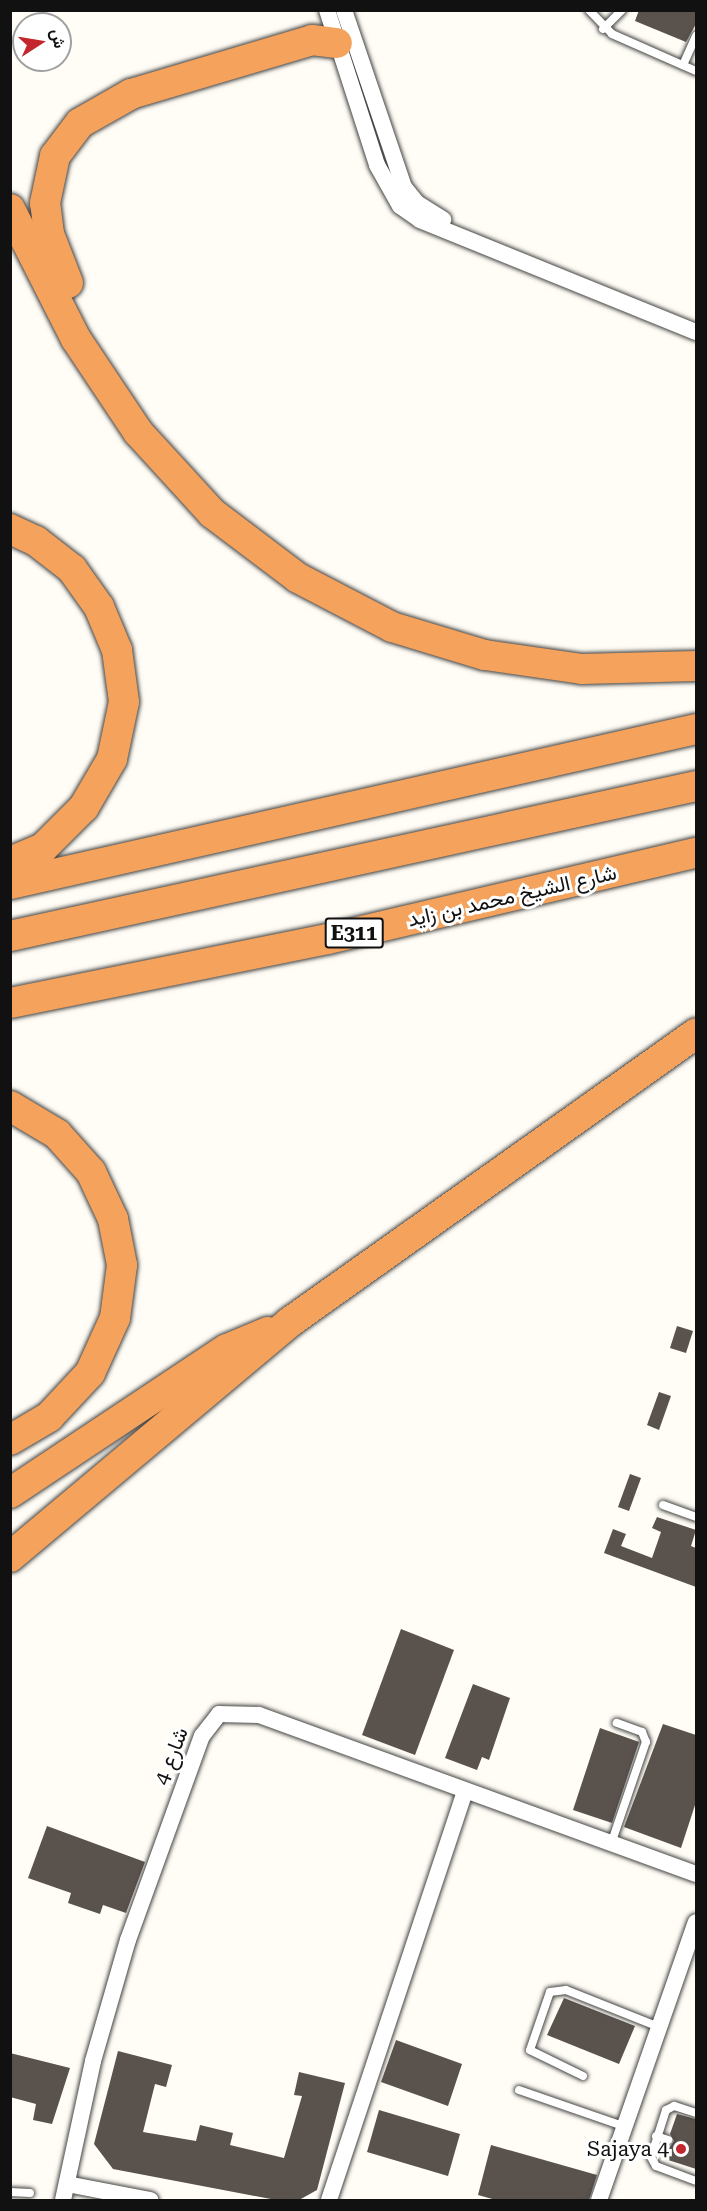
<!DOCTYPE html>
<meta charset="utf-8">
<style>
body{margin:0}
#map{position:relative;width:707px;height:2211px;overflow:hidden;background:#fffdf5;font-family:"Roboto Serif",Vazirmatn,serif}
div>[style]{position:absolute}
.building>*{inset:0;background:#5a524d}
.roads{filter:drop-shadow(0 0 2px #444) drop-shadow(0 0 2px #444)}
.service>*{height:8px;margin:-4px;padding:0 4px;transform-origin:4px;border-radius:4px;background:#fff}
.minor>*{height:16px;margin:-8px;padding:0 8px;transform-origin:8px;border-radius:8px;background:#fff}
.motorway>*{height:30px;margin:-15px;padding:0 15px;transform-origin:15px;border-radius:15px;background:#f5a25d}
.dots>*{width:16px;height:16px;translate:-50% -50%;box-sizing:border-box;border:3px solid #fff;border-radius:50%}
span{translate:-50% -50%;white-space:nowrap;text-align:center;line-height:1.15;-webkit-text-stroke:6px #fff;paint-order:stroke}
.shield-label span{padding:2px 4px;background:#fff;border:2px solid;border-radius:4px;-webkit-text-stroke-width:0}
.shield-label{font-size:20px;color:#111;font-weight:700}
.street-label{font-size:21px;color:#111}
.poi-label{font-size:21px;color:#111}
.right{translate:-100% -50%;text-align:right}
.frame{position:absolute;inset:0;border:12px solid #111;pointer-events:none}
.north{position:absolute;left:12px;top:12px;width:60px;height:60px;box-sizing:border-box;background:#fff;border:2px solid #a0a0a0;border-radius:50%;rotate:78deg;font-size:16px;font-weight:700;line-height:24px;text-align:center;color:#111}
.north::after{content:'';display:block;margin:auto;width:21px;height:27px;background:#c4262e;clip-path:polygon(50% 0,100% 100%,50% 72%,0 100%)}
</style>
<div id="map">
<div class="building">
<div style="clip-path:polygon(639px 10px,696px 10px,696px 24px,686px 42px,635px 21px)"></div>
<div style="clip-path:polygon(677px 1326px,693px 1331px,686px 1353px,670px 1348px)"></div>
<div style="clip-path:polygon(659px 1392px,671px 1396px,659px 1430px,647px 1425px)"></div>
<div style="clip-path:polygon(630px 1474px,641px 1478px,629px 1511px,618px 1507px)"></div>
<div style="clip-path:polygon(657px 1517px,696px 1530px,691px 1546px,696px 1548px,696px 1587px,604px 1553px,613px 1529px,626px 1534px,621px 1546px,652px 1558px,661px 1532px,652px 1528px)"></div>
<div style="clip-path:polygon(401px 1629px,454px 1650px,415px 1755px,362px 1735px)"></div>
<div style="clip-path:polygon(473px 1684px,510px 1698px,489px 1760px,482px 1757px,477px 1770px,445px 1758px)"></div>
<div style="clip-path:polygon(663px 1724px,696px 1735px,696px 1802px,681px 1848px,624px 1827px)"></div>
<div style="clip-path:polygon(600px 1728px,639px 1742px,612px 1823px,573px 1810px)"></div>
<div style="clip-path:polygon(47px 1826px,145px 1862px,126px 1913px,103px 1905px,100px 1914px,68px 1903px,71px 1893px,28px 1878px)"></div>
<div style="clip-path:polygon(564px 1998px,635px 2026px,619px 2064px,547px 2035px)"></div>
<div style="clip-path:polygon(396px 2040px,462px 2064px,448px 2106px,381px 2082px)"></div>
<div style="clip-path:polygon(118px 2051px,172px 2065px,166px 2087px,155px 2084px,143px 2132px,196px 2141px,200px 2125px,233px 2133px,230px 2145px,284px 2158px,302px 2096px,294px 2095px,299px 2072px,345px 2083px,317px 2190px,299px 2200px,276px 2200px,113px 2169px,94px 2144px)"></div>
<div style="clip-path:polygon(10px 2053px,70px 2068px,52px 2124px,33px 2120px,36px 2104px,10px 2097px)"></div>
<div style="clip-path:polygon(379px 2110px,460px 2134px,448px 2176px,367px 2152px)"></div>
<div style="clip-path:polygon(677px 2114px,696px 2119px,696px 2169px,662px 2158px,674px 2141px,670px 2134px)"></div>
<div style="clip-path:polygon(491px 2145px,597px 2175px,589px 2200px,496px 2200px,478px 2195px)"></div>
</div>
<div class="roads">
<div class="service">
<div style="left:589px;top:10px;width:33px;rotate:46deg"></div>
<div style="left:612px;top:34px;width:92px;rotate:23.8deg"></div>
<div style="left:603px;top:29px;width:27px;rotate:-45deg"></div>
<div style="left:683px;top:65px;width:32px;rotate:-66deg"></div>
<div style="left:663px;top:1505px;width:35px;rotate:20deg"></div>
<div style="left:611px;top:1844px;width:108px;rotate:-71.1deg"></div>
<div style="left:646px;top:1742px;width:11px;rotate:-112deg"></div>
<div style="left:642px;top:1732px;width:27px;rotate:-160deg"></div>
<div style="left:583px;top:2076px;width:59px;rotate:-153.9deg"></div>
<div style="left:530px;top:2050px;width:61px;rotate:-71deg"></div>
<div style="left:550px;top:1992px;width:16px;rotate:-7deg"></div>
<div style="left:566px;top:1990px;width:100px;rotate:21.7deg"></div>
<div style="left:519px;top:2090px;width:110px;rotate:19.1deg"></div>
<div style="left:696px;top:2113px;width:23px;rotate:-162deg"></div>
<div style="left:674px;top:2106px;width:9px;rotate:153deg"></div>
<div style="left:666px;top:2110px;width:49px;rotate:107.7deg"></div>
<div style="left:651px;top:2157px;width:10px;rotate:61deg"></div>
<div style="left:656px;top:2166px;width:43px;rotate:20.6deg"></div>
<div style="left:656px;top:2136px;width:13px;rotate:18deg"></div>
<div style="left:10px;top:2192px;width:20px;rotate:3deg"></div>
</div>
<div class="minor">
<div style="left:327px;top:10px;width:163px;rotate:72.1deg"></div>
<div style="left:377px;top:165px;width:47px;rotate:60.7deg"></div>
<div style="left:400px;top:206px;width:24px;rotate:35deg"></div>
<div style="left:420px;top:220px;width:298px;rotate:22.1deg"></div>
<div style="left:344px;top:10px;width:187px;rotate:71.3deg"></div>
<div style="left:404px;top:187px;width:21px;rotate:51deg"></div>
<div style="left:417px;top:203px;width:31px;rotate:32deg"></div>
<div style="left:67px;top:2184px;width:85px;rotate:10.9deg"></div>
<div style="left:63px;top:2200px;width:142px;rotate:-77.8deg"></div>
<div style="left:93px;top:2061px;width:126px;rotate:-73.9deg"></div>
<div style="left:128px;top:1940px;width:217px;rotate:-70.1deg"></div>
<div style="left:202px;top:1736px;width:28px;rotate:-52deg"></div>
<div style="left:219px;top:1714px;width:40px;rotate:1.4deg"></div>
<div style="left:259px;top:1715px;width:465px;rotate:20deg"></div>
<div style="left:329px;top:2200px;width:431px;rotate:-71.6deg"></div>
<div style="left:599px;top:2200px;width:294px;rotate:-70.8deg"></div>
</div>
<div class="motorway">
<div style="left:10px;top:209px;width:146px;rotate:63.1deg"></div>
<div style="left:76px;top:339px;width:112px;rotate:56.3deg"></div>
<div style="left:138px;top:432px;width:110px;rotate:47.6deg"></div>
<div style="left:212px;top:513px;width:108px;rotate:37.1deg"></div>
<div style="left:298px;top:578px;width:106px;rotate:27.5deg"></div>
<div style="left:392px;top:627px;width:97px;rotate:16.8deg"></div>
<div style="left:485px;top:655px;width:98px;rotate:8.2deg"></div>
<div style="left:582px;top:669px;width:114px;rotate:-1.5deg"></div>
<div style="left:68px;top:283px;width:53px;rotate:-111.2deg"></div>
<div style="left:49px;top:234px;width:31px;rotate:-97deg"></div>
<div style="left:45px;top:203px;width:48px;rotate:-78deg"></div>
<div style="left:55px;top:156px;width:41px;rotate:-52.9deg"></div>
<div style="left:80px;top:123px;width:59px;rotate:-29.6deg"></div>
<div style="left:131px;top:94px;width:189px;rotate:-16.6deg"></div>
<div style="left:312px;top:40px;width:25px;rotate:7deg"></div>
<div style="left:10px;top:529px;width:29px;rotate:25deg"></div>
<div style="left:36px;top:541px;width:46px;rotate:37.9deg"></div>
<div style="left:72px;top:569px;width:47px;rotate:54.6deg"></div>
<div style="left:99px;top:607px;width:47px;rotate:67.3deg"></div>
<div style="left:117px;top:650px;width:52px;rotate:82.3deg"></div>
<div style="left:124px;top:702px;width:58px;rotate:101.9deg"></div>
<div style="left:112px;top:759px;width:56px;rotate:120.3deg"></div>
<div style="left:84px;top:807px;width:58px;rotate:135deg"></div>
<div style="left:43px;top:848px;width:36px;rotate:157deg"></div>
<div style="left:10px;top:884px;width:703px;rotate:-12.73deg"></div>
<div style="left:10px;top:936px;width:702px;rotate:-12.33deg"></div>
<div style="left:10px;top:1003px;width:324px;rotate:-11.4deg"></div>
<div style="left:328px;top:939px;width:378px;rotate:-13.2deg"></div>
<div style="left:10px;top:1106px;width:55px;rotate:30.8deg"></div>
<div style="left:57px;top:1134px;width:51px;rotate:48.2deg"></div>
<div style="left:91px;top:1172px;width:52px;rotate:64.9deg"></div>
<div style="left:113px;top:1219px;width:47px;rotate:78.9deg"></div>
<div style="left:122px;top:1265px;width:53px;rotate:97.5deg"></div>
<div style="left:115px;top:1318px;width:60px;rotate:114.4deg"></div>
<div style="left:90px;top:1373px;width:60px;rotate:133deg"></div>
<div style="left:49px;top:1417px;width:45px;rotate:149.5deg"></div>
<div style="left:10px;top:1493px;width:260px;rotate:-33.6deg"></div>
<div style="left:227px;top:1349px;width:44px;rotate:-22.5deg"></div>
<div style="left:10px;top:1557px;width:366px;rotate:-40deg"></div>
<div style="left:290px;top:1322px;width:498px;rotate:-35.4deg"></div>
</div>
</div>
<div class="dots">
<div style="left:681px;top:2149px;background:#c4262e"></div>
</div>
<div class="shield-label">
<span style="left:354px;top:933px">E311</span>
</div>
<div class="street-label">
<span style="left:512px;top:896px;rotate:-13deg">شارع الشيخ محمد بن زايد</span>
<span style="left:171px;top:1756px;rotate:-69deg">شارع 4</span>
</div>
<div class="poi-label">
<span class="right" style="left:669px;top:2149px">Sajaya 4</span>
</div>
<div class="frame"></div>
<div class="north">ش</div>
</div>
